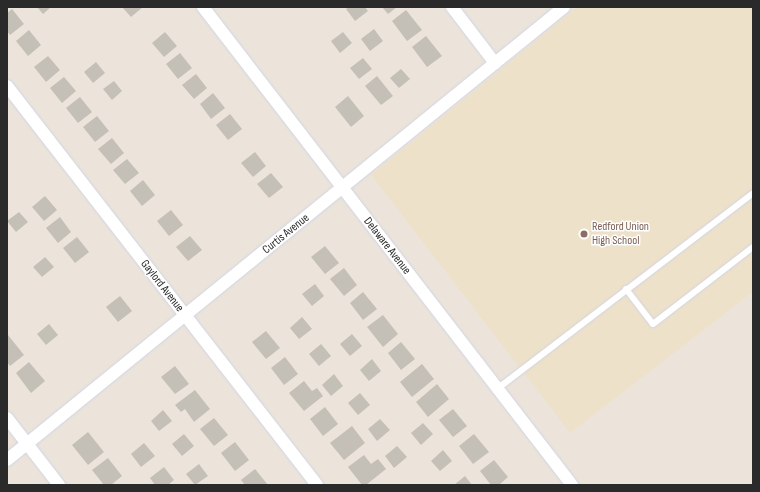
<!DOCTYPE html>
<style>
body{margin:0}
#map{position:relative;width:760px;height:492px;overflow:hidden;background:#ece4db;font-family:"Sofia Sans Condensed",sans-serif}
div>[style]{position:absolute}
.education>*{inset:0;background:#eee1ca}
.building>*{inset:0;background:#c4bfb7}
.roads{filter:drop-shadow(0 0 1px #d0d5e3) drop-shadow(0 0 1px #d0d5e3)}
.service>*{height:6px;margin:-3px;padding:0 3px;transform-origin:3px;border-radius:3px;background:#fff}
.minor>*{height:12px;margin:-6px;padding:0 6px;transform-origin:6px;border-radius:6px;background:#fff}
.dots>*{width:11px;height:11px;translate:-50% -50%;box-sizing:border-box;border:2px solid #fff;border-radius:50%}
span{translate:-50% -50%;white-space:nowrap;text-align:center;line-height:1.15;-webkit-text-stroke:3px #fff;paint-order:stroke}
.education-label{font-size:12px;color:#785e54}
.left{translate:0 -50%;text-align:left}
.street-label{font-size:12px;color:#2a2a2a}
.frame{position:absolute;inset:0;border:8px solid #2a2a2a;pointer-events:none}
</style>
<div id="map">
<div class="education">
<div style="clip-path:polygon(577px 7px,753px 7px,753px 292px,570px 433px,371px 175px)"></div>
</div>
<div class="building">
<div style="clip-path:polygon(37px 7px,51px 7px,43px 14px)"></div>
<div style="clip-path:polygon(122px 7px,143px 7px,131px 17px)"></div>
<div style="clip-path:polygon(349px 7px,365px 7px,368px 11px,355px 21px,346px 9px)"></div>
<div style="clip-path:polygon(382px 7px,397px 7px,388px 14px)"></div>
<div style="clip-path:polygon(12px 9px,24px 24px,10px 35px,7px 31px,7px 13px)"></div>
<div style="clip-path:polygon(406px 10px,422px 30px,407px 41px,392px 21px)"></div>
<div style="clip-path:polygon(374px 29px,383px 41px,370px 51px,361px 39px)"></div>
<div style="clip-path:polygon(29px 30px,41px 45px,28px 56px,16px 41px)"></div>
<div style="clip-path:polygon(165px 32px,177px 46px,164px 57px,152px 43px)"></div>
<div style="clip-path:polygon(343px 32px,352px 43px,340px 53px,331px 41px)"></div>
<div style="clip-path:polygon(426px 36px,442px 56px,427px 67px,412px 47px)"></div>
<div style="clip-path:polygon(180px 53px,192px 68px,178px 79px,166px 64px)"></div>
<div style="clip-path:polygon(48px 56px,60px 70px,46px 82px,34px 67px)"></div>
<div style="clip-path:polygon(363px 58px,372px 69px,359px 79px,350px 68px)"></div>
<div style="clip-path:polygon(96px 62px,105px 73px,93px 83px,84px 72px)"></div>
<div style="clip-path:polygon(401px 69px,410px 79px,399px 88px,390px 78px)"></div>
<div style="clip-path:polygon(196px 74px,207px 88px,194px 99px,182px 85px)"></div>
<div style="clip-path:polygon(377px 76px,393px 96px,381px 105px,365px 86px)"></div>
<div style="clip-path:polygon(64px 77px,76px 91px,62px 103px,50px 88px)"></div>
<div style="clip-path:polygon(114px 81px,122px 91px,112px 100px,103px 89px)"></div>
<div style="clip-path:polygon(213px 93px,225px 108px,211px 119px,200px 104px)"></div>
<div style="clip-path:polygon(348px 96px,364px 116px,351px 127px,335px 107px)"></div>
<div style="clip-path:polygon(80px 97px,92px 112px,78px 123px,66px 108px)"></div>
<div style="clip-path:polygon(230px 114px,242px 129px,228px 140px,216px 125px)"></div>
<div style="clip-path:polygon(97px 116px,109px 131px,95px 142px,83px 127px)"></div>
<div style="clip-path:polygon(112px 138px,124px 153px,111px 164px,98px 149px)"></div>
<div style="clip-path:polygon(255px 152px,266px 166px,253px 177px,241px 163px)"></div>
<div style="clip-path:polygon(127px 159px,139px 173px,125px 184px,113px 170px)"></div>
<div style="clip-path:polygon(271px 173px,283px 187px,269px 198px,257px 184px)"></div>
<div style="clip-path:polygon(143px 180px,155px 195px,142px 206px,130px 191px)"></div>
<div style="clip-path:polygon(45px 196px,57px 210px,44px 221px,32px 207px)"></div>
<div style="clip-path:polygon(171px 210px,183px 225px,169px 236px,157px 221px)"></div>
<div style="clip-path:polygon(19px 212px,28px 222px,16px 232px,7px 221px)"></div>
<div style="clip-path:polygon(60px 217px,71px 232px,58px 243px,46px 228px)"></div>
<div style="clip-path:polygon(190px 236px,202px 250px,188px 261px,176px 247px)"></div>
<div style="clip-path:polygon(77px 237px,89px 252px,75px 263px,63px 248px)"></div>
<div style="clip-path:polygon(325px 246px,339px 263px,325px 274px,311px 257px)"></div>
<div style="clip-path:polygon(45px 257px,54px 267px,42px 277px,33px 267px)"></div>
<div style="clip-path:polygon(344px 268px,357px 285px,344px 296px,330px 279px)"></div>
<div style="clip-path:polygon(315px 284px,324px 296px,312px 306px,302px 294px)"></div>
<div style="clip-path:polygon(363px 292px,377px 309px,363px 320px,350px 303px)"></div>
<div style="clip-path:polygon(120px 296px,132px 311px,118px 322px,106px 307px)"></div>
<div style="clip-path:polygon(383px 315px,398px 334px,383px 347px,367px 327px)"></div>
<div style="clip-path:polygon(302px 317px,312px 329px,299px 339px,290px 328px)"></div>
<div style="clip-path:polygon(49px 324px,58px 335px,46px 345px,37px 334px)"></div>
<div style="clip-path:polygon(266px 331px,280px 348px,266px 359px,252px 342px)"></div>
<div style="clip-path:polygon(352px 334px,362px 346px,350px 356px,340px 344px)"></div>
<div style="clip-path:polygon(8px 335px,24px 355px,10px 366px,7px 362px)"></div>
<div style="clip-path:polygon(401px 342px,415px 359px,401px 370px,388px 353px)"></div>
<div style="clip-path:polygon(321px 344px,331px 356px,319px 366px,309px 354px)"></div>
<div style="clip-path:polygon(285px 357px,298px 374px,284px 385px,271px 368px)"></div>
<div style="clip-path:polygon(372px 359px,381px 371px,369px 381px,360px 370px)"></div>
<div style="clip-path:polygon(29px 362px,45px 381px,31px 393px,16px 373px)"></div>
<div style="clip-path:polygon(422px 364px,434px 379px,412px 397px,400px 382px)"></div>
<div style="clip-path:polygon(175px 366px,189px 384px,175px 394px,161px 377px)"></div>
<div style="clip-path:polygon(334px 374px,343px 386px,331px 396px,322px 385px)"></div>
<div style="clip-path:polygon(304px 381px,312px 391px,317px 388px,323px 396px,304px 411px,289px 393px)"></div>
<div style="clip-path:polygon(437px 384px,449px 399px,428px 417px,416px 402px)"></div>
<div style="clip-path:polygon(195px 390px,210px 409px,194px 422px,185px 409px,181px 412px,175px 405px)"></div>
<div style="clip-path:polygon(360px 393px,370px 405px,358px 415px,348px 403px)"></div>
<div style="clip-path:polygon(325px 407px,338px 424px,323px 436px,310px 419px)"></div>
<div style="clip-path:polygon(453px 409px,467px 426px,453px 437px,439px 420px)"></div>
<div style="clip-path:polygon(163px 410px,172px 421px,159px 431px,151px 421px)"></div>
<div style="clip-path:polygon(214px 418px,228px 435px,214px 446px,200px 429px)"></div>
<div style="clip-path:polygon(380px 419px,390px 430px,377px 441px,368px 429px)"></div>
<div style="clip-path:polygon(423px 423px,433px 434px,421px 445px,411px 433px)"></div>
<div style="clip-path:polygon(352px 426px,365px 443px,344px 460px,330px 443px)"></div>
<div style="clip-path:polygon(88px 432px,104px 452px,88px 465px,72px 445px)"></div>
<div style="clip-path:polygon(184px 434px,194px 446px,182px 456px,172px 444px)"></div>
<div style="clip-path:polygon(474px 434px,489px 452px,473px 464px,459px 446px)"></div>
<div style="clip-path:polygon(235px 442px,249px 460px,235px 471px,221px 453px)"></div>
<div style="clip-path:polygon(144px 443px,155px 456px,141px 467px,131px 454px)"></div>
<div style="clip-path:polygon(397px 446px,407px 457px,394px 468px,385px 456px)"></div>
<div style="clip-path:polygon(443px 450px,452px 461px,440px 471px,431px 461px)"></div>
<div style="clip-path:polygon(364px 455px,371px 464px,378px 459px,386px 469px,366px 485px,362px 485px,348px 467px)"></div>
<div style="clip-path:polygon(108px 458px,122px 476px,111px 485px,104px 485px,92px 470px)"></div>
<div style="clip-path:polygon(494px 460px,508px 477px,499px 485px,491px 485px,480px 471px)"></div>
<div style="clip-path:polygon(199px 464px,208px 476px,195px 485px,186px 474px)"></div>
<div style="clip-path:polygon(164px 467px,174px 480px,168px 485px,155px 485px,150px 478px)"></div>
<div style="clip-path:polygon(255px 469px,268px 485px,245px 485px,241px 480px)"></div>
<div style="clip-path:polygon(465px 476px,472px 485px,454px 485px)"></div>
</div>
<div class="roads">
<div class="service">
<div style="left:626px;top:289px;width:44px;rotate:52.4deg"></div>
<div style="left:653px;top:324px;width:126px;rotate:-37.6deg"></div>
<div style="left:497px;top:389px;width:322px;rotate:-37.4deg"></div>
</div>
<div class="minor">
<div style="left:203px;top:7px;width:604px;rotate:52.33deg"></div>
<div style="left:452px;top:7px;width:71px;rotate:52.5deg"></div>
<div style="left:7px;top:86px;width:505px;rotate:52.15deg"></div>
<div style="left:7px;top:418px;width:85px;rotate:52.2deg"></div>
<div style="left:7px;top:460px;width:718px;rotate:-39.12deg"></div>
</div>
</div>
<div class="dots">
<div style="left:584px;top:234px;background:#8d6e63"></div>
</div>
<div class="education-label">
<span class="left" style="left:592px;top:234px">Redford Union<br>High School</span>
</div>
<div class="street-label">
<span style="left:286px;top:234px;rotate:-39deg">Curtis Avenue</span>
<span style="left:387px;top:246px;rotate:52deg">Delaware Avenue</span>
<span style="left:162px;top:286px;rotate:52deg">Gaylord Avenue</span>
</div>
<div class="frame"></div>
</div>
